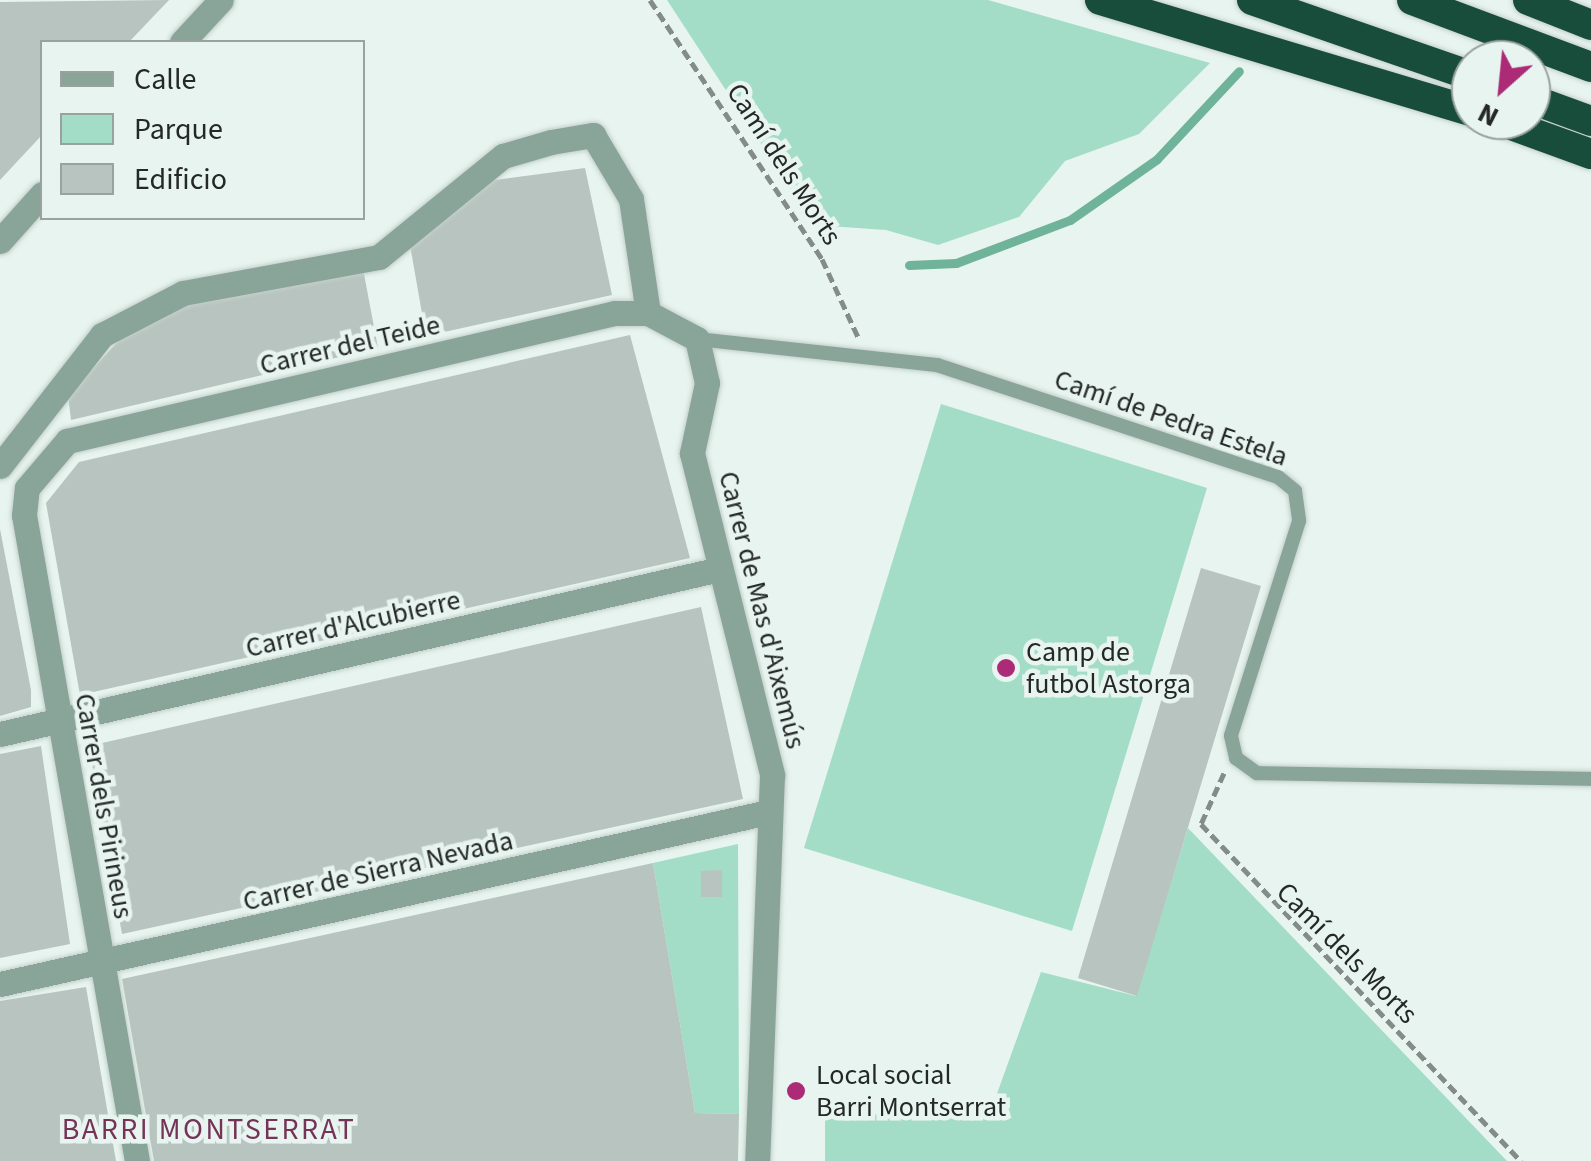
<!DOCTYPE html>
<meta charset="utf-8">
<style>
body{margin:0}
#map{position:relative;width:1591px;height:1161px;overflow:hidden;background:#e7f4ef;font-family:"Source Sans 3",sans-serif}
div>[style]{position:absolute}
.green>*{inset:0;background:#a4ddc7}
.stream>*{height:9px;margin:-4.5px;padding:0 4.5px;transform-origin:4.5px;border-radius:4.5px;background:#6fb39a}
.building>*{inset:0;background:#b8c4bf}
.path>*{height:5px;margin-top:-2.5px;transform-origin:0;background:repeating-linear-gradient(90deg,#848c89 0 10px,transparent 0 15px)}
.roads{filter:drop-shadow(0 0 2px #c4cfcb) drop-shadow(0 0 2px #c4cfcb)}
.lane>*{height:14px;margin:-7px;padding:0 7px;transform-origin:7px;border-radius:7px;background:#89a59a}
.street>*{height:25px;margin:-12.5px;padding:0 12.5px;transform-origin:12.5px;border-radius:12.5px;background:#89a59a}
.highway>*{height:30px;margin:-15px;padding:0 15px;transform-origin:15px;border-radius:15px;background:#184d3c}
.dots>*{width:28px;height:28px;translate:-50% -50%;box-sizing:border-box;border:5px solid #e7f4ef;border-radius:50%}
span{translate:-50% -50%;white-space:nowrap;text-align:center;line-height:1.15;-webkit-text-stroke:9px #e7f4ef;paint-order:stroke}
.street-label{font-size:28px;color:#242826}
.poi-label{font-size:28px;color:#242826}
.left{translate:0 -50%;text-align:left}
.neighbourhood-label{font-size:30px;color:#753457;letter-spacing:2.5px}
.legend{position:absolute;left:40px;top:40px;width:325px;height:180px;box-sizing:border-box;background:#e7f4ef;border:2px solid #99a29f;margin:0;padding:12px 18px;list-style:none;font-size:30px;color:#242826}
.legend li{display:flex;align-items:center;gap:20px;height:50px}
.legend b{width:50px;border:2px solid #99a29f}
.north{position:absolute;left:1451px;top:40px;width:100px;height:100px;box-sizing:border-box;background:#e7f4ef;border:2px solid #99a29f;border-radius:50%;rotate:207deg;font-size:28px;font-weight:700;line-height:40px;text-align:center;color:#242826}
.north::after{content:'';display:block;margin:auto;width:35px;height:45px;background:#ac2b77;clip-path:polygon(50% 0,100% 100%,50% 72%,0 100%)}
</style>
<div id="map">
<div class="green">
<div style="clip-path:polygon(667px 0,988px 0,1210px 63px,1139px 134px,1065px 161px,1019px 217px,938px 245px,886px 230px,814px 225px)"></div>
<div style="clip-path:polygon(941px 404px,1207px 488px,1072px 931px,804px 848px)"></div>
<div style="clip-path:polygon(1188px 828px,1507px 1161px,825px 1161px,825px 1115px,990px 1113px,1041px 972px,1136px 996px)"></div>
<div style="clip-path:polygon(738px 844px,739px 1114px,695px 1113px,653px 863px)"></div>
</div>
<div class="stream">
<div style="left:909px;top:265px;width:47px;rotate:-2.4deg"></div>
<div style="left:956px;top:263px;width:122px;rotate:-20.7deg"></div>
<div style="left:1070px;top:220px;width:106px;rotate:-35deg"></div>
<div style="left:1157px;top:159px;width:120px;rotate:-47deg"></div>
</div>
<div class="building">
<div style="clip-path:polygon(169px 0,129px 42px,42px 42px,42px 135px,0 180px,0 2px)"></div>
<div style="clip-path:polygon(585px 168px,612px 295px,426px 336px,410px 245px,480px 182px)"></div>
<div style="clip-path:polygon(363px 269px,378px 348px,71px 420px,68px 395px,127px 332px,195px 298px)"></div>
<div style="clip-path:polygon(630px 335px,690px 558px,80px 695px,46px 503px,79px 462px)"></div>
<div style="clip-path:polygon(0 529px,31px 690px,31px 707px,0 716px)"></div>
<div style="clip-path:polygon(1201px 568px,1261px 586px,1137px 996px,1078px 978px)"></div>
<div style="clip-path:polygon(701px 607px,743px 799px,122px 934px,89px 746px)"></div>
<div style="clip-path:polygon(41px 746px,70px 944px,0 958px,0 754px)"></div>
<div style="clip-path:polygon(653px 863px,695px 1113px,739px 1114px,738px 1161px,154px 1161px,122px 979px)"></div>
<div style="clip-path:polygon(722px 870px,722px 897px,701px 897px,701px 871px)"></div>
<div style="clip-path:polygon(86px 987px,116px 1161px,0 1161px,0 1001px)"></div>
</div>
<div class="path">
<div style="left:650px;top:0;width:311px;rotate:56.4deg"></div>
<div style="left:822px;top:259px;width:86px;rotate:65.2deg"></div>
<div style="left:1224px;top:773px;width:56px;rotate:114.3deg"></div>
<div style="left:1201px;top:824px;width:465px;rotate:46.5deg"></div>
</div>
<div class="roads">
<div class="lane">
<div style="left:697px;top:339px;width:241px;rotate:6.2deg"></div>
<div style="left:937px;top:365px;width:359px;rotate:18.2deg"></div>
<div style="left:1278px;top:477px;width:22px;rotate:39deg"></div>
<div style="left:1295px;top:491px;width:30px;rotate:82deg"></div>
<div style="left:1299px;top:521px;width:225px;rotate:107.6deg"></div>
<div style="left:1231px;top:736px;width:23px;rotate:77deg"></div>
<div style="left:1236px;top:758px;width:26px;rotate:36deg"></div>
<div style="left:1257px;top:773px;width:334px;rotate:1deg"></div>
</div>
<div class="street">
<div style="left:182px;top:42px;width:57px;rotate:-47.1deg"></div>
<div style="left:0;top:241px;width:63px;rotate:-48.2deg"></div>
<div style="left:0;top:466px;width:166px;rotate:-52.1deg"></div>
<div style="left:102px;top:335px;width:91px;rotate:-27.4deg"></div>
<div style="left:183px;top:293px;width:199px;rotate:-10.4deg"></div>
<div style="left:379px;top:257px;width:160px;rotate:-39.2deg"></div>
<div style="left:503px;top:156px;width:50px;rotate:-16.3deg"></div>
<div style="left:551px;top:142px;width:43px;rotate:-9.5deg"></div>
<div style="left:593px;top:135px;width:74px;rotate:59.3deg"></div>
<div style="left:631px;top:199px;width:115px;rotate:81.5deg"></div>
<div style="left:0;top:734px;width:739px;rotate:-12.91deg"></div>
<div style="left:0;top:984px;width:787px;rotate:-12.62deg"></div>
<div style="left:137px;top:1161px;width:656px;rotate:-99.92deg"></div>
<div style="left:24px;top:515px;width:27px;rotate:-84deg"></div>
<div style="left:27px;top:488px;width:62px;rotate:-49.6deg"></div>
<div style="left:67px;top:441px;width:563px;rotate:-13.15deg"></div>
<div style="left:615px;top:313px;width:33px"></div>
<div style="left:648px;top:313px;width:55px;rotate:28deg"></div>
<div style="left:697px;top:339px;width:45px;rotate:77.2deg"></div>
<div style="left:707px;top:383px;width:72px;rotate:102.1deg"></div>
<div style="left:692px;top:453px;width:332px;rotate:76deg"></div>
<div style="left:772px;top:775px;width:386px;rotate:92.2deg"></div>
</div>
<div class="highway">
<div style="left:1100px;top:0;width:387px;rotate:16.7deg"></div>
<div style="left:1252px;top:0;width:232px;rotate:19.1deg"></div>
<div style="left:1412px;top:0;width:191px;rotate:20.5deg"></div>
<div style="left:1528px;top:0;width:68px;rotate:21.6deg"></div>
<div style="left:1531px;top:99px;width:64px;rotate:20.1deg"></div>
<div style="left:1497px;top:120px;width:100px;rotate:19.9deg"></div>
</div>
</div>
<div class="dots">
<div style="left:1006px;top:668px;background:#ac2b77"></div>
<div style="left:796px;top:1091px;background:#ac2b77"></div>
</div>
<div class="street-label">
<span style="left:784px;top:164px;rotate:57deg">Camí dels Morts</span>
<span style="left:350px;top:345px;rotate:-13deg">Carrer del Teide</span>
<span style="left:1171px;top:418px;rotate:19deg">Camí de Pedra Estela</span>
<span style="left:762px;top:610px;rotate:76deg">Carrer de Mas d'Aixemús</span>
<span style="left:353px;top:624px;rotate:-13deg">Carrer d'Alcubierre</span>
<span style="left:104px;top:806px;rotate:80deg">Carrer dels Pirineus</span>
<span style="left:378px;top:871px;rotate:-13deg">Carrer de Sierra Nevada</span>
<span style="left:1347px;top:953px;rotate:45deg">Camí dels Morts</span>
</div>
<div class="poi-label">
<span class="left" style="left:1026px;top:668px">Camp de<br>futbol Astorga</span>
<span class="left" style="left:816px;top:1091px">Local social<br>Barri Montserrat</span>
</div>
<div class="neighbourhood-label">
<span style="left:209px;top:1130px">BARRI MONTSERRAT</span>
</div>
<ul class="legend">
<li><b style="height:12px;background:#89a59a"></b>Calle</li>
<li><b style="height:28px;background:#a4ddc7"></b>Parque</li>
<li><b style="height:28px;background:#b8c4bf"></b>Edificio</li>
</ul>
<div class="north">N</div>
</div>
